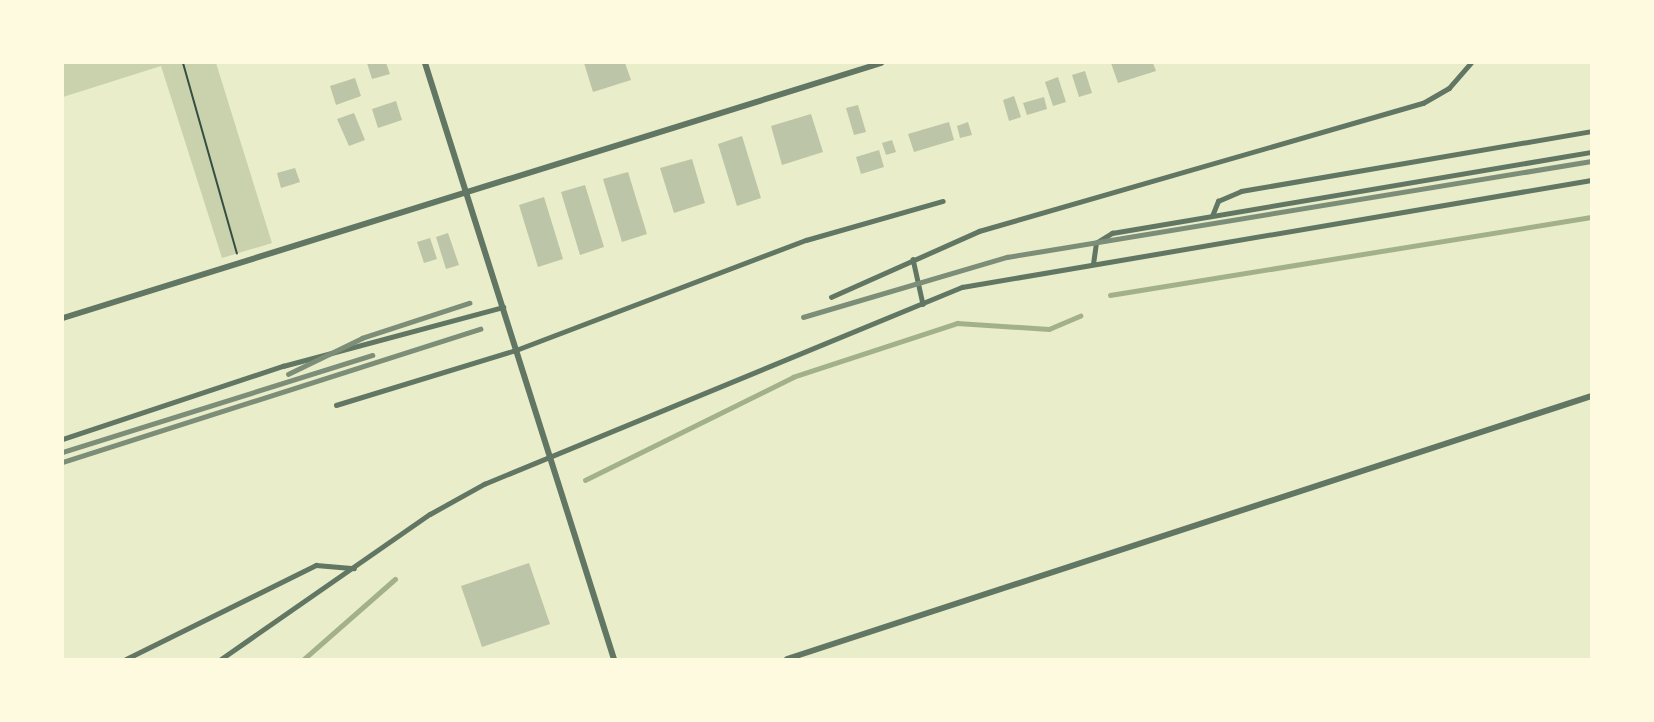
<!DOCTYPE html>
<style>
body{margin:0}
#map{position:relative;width:1654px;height:722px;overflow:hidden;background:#e9edc9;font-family:"Noto Sans",sans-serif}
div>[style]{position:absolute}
.green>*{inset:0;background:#cad2ad}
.stream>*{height:4.5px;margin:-2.25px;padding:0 2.25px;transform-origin:2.25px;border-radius:2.25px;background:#a3b18a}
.building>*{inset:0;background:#bcc5a7}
.path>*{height:2px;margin:-1px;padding:0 1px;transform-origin:1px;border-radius:1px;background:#344e41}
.service>*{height:4.5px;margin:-2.25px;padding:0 2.25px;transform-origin:2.25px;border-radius:2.25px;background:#617663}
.minor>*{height:6px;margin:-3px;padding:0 3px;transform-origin:3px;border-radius:3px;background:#617663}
.rail>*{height:4.5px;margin:-2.25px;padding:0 2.25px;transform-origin:2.25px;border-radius:2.25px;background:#7c8e77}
span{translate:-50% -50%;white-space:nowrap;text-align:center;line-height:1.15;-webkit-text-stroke:6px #fefae0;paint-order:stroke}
.frame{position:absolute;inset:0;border:64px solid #fefae0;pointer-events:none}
</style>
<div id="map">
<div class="green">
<div style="clip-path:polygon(63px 63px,216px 63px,272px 243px,222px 258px,161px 66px,63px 97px)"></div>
</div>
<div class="stream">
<div style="left:1110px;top:295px;width:487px;rotate:-9.2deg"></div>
<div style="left:585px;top:480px;width:232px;rotate:-26.3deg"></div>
<div style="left:793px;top:377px;width:173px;rotate:-18.2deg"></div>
<div style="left:957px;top:323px;width:92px;rotate:3.7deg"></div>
<div style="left:1049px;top:329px;width:34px;rotate:-23deg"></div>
<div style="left:304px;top:659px;width:121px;rotate:-41.3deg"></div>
</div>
<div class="building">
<div style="clip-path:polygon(367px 63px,386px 63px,390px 74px,372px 79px)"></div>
<div style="clip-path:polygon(584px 63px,625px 63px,631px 80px,593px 92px)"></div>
<div style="clip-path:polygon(1111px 63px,1153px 63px,1156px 71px,1118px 83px)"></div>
<div style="clip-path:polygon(1085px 71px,1092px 93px,1079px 97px,1072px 75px)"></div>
<div style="clip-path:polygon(1058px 77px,1066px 102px,1053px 106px,1045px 82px)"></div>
<div style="clip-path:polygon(355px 78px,361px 96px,336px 105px,330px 86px)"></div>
<div style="clip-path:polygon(1014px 96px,1021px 117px,1009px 121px,1003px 100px)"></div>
<div style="clip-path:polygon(1044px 97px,1047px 109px,1027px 115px,1023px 103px)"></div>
<div style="clip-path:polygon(396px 101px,402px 120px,378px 128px,372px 109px)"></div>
<div style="clip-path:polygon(858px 105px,866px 132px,854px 135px,846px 108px)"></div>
<div style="clip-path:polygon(354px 113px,365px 140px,349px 146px,337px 119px)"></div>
<div style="clip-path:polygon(811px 114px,823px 152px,782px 165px,771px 126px)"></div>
<div style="clip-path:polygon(949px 122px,954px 140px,914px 152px,908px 134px)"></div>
<div style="clip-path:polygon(968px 122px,972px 135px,960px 138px,957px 126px)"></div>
<div style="clip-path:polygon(742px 136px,761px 198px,737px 206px,718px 144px)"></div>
<div style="clip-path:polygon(892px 140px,896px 152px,886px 155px,882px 143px)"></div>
<div style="clip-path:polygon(879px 150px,884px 167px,861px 174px,856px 157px)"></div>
<div style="clip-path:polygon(692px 159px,705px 203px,674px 213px,660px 168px)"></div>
<div style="clip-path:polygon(295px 168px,300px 182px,281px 188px,277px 173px)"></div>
<div style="clip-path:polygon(628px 172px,647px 234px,622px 242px,603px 179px)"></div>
<div style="clip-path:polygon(585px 185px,604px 247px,580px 255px,561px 192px)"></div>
<div style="clip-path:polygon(544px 197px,563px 259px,538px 267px,519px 205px)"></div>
<div style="clip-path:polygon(448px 233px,459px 265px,446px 269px,436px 237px)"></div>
<div style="clip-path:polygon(430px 238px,437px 259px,424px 263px,417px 242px)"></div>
<div style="clip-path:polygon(529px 563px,550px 624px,482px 647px,461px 586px)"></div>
</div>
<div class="path">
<div style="left:183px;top:63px;width:198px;rotate:74.2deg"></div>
</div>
<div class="service">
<div style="left:1212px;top:216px;width:16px;rotate:-68deg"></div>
<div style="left:1218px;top:201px;width:25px;rotate:-23deg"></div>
<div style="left:1241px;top:191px;width:355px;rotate:-9.7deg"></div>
<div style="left:913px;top:259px;width:46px;rotate:77.5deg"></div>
<div style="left:1093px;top:264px;width:21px;rotate:-82deg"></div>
<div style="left:1096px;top:243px;width:19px;rotate:-32deg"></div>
<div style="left:1112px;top:233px;width:486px;rotate:-9.6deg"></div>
<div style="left:831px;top:297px;width:162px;rotate:-24deg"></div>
<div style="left:979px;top:231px;width:462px;rotate:-16.1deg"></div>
<div style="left:1423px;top:103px;width:30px;rotate:-30deg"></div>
<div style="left:1449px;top:88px;width:33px;rotate:-49deg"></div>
<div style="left:336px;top:405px;width:188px;rotate:-17deg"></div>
<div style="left:516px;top:350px;width:310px;rotate:-20.8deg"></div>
<div style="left:806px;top:240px;width:142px;rotate:-15.9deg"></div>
<div style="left:63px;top:439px;width:232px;rotate:-18.4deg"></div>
<div style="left:283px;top:366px;width:228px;rotate:-15deg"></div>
<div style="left:126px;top:659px;width:212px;rotate:-26.3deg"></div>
<div style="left:316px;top:565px;width:38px;rotate:5deg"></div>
<div style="left:221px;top:659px;width:254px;rotate:-34.8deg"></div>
<div style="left:430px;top:514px;width:62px;rotate:-29.1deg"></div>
<div style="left:484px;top:484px;width:517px;rotate:-22.4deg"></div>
<div style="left:962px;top:287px;width:638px;rotate:-9.65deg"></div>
</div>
<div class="minor">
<div style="left:425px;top:63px;width:625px;rotate:72.41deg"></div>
<div style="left:63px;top:318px;width:857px;rotate:-17.31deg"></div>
<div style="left:787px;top:659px;width:846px;rotate:-18.11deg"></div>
</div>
<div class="rail">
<div style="left:803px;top:317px;width:213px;rotate:-16.4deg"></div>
<div style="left:1007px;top:257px;width:592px;rotate:-9.33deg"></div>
<div style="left:288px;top:374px;width:82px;rotate:-25.9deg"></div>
<div style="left:362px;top:338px;width:113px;rotate:-18.1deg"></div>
<div style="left:63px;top:452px;width:324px;rotate:-17.4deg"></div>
<div style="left:63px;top:462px;width:438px;rotate:-17.7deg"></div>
</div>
<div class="frame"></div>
</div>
